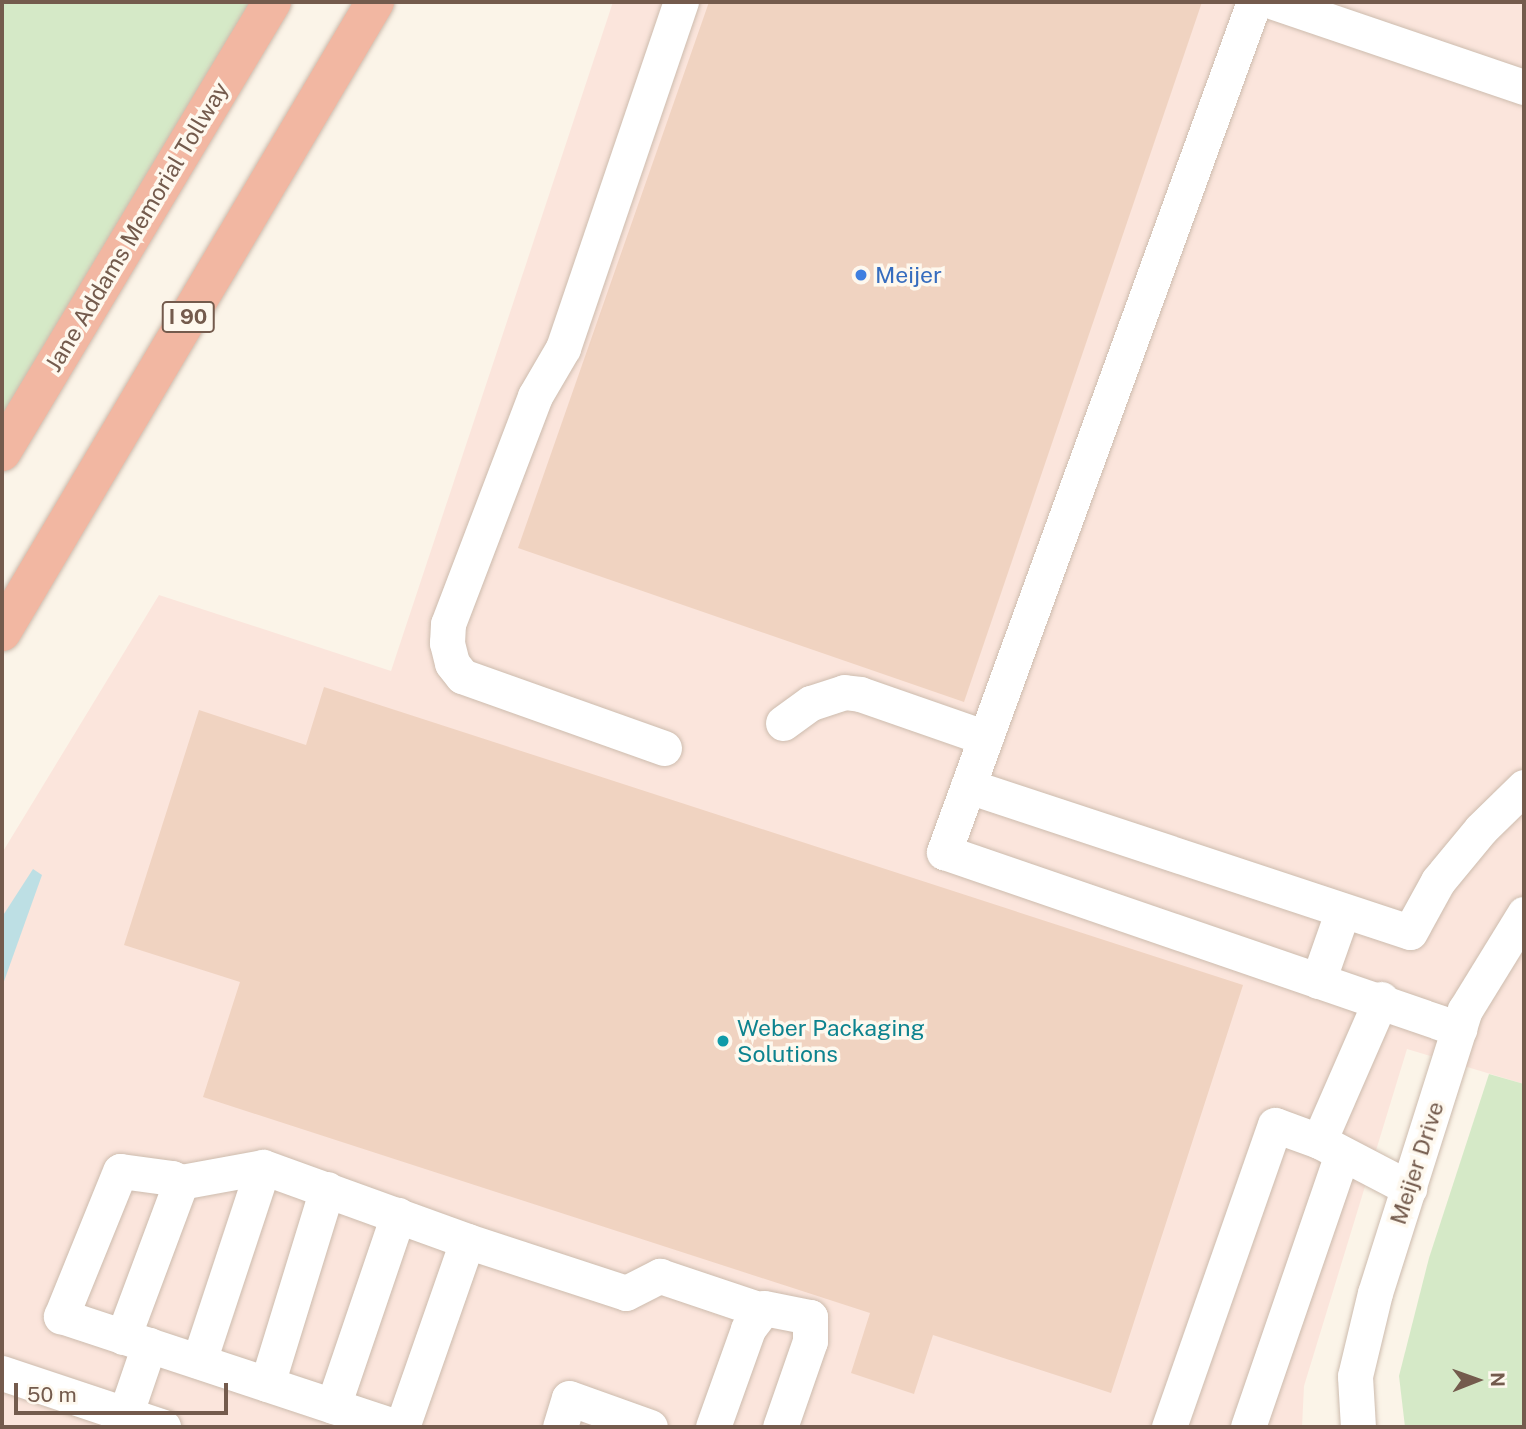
<!DOCTYPE html>
<style>
body{margin:0}
#map{position:relative;width:1526px;height:1429px;overflow:hidden;background:#fbf4e8;font-family:"Public Sans",sans-serif}
div>[style]{position:absolute}
.commercial>*{inset:0;background:#fbe5dc}
.green>*{inset:0;background:#d5e9c7}
.water>*{inset:0;background:#bddfe4}
.building>*{inset:0;background:#f0d3c1}
.roads{filter:drop-shadow(0 0 2px #cdbcae) drop-shadow(0 0 2px #cdbcae)}
.minor>*{height:35px;margin:-17.5px;padding:0 17.5px;transform-origin:17.5px;border-radius:17.5px;background:#fff}
.highway>*{height:38px;margin:-19px;padding:0 19px;transform-origin:19px;border-radius:19px;background:#f2b7a2}
.dots>*{width:19px;height:19px;translate:-50% -50%;box-sizing:border-box;border:4px solid #fef8ee;border-radius:50%}
span{translate:-50% -50%;white-space:nowrap;text-align:center;line-height:1.15;-webkit-text-stroke:7px #fef8ee;paint-order:stroke}
.shield-label span{padding:2px 5px;background:#fef8ee;border:2px solid;border-radius:5px;-webkit-text-stroke-width:0}
.shield-label{font-size:21px;color:#745b4d;font-weight:700}
.street-label{font-size:23px;color:#745b4d}
.shop-label{font-size:23px;color:#366cbe}
.left{translate:0 -50%;text-align:left}
.culture-label{font-size:23px;color:#0d838f}
.frame{position:absolute;inset:0;border:4px solid #745b4d;pointer-events:none}
.north{position:absolute;left:1442px;top:1345px;width:70px;height:70px;-webkit-text-stroke:5px #fef8ee;paint-order:stroke;rotate:89deg;font-size:19px;font-weight:700;line-height:28px;text-align:center;color:#745b4d}
.north::after{content:'';display:block;margin:auto;width:24px;height:32px;background:#745b4d;clip-path:polygon(50% 0,100% 100%,50% 72%,0 100%)}
.scale{position:absolute;left:14px;top:1383px;width:214px;height:32px;box-sizing:border-box;border:4px solid #745b4d;border-top:0;padding-left:9px;font-size:21px;line-height:24px;white-space:nowrap;color:#745b4d;-webkit-text-stroke:5px #fef8ee;paint-order:stroke}
</style>
<div id="map">
<div class="commercial">
<div style="clip-path:polygon(613px 2px,1524px 2px,1524px 1084px,1407px 1049px,1304px 1386px,1302px 1427px,2px 1427px,2px 853px,159px 595px,391px 671px)"></div>
</div>
<div class="green">
<div style="clip-path:polygon(2px 2px,272px 2px,2px 448px)"></div>
<div style="clip-path:polygon(1489px 1074px,1524px 1084px,1524px 1427px,1405px 1427px,1399px 1376px,1429px 1258px)"></div>
</div>
<div class="water">
<div style="clip-path:polygon(33px 869px,42px 875px,2px 987px,2px 917px)"></div>
</div>
<div class="building">
<div style="clip-path:polygon(709px 2px,1202px 2px,964px 702px,518px 548px)"></div>
<div style="clip-path:polygon(324px 687px,1243px 985px,1111px 1393px,933px 1335px,914px 1394px,851px 1373px,870px 1313px,203px 1097px,240px 982px,124px 945px,199px 710px,306px 745px)"></div>
</div>
<div class="roads">
<div class="minor">
<div style="left:1254px;top:2px;width:905px;rotate:110.04deg"></div>
<div style="left:944px;top:852px;width:545px;rotate:18.97deg"></div>
<div style="left:1274px;top:2px;width:264px;rotate:18.8deg"></div>
<div style="left:783px;top:723px;width:34px;rotate:-36deg"></div>
<div style="left:811px;top:703px;width:35px;rotate:-18deg"></div>
<div style="left:844px;top:692px;width:16px;rotate:7deg"></div>
<div style="left:860px;top:694px;width:133px;rotate:19.2deg"></div>
<div style="left:664px;top:748px;width:214px;rotate:-160.4deg"></div>
<div style="left:462px;top:676px;width:16px;rotate:-128deg"></div>
<div style="left:452px;top:663px;width:21px;rotate:-104deg"></div>
<div style="left:447px;top:643px;width:19px;rotate:-87deg"></div>
<div style="left:448px;top:624px;width:244px;rotate:-69.1deg"></div>
<div style="left:535px;top:396px;width:56px;rotate:-59.7deg"></div>
<div style="left:563px;top:348px;width:366px;rotate:-71.2deg"></div>
<div style="left:968px;top:786px;width:465px;rotate:18.3deg"></div>
<div style="left:1410px;top:932px;width:58px;rotate:-61.2deg"></div>
<div style="left:1438px;top:881px;width:67px;rotate:-50.4deg"></div>
<div style="left:1481px;top:829px;width:60px;rotate:-44.3deg"></div>
<div style="left:1318px;top:981px;width:72px;rotate:-70.6deg"></div>
<div style="left:1319px;top:1141px;width:155px;rotate:-66.4deg"></div>
<div style="left:181px;top:1182px;width:83px;rotate:-10.4deg"></div>
<div style="left:123px;top:1337px;width:165px;rotate:-69.5deg"></div>
<div style="left:181px;top:1182px;width:10px;rotate:-156deg"></div>
<div style="left:172px;top:1178px;width:52px;rotate:-172.3deg"></div>
<div style="left:120px;top:1171px;width:157px;rotate:112.1deg"></div>
<div style="left:61px;top:1316px;width:354px;rotate:18.3deg"></div>
<div style="left:199px;top:1361px;width:204px;rotate:-71.7deg"></div>
<div style="left:263px;top:1167px;width:217px;rotate:19.9deg"></div>
<div style="left:467px;top:1241px;width:167px;rotate:18.1deg"></div>
<div style="left:626px;top:1293px;width:38px;rotate:-27deg"></div>
<div style="left:660px;top:1276px;width:107px;rotate:18.6deg"></div>
<div style="left:2px;top:1373px;width:170px;rotate:18.5deg"></div>
<div style="left:267px;top:1384px;width:204px;rotate:-72.9deg"></div>
<div style="left:333px;top:1406px;width:202px;rotate:-71.2deg"></div>
<div style="left:121px;top:1427px;width:87px;rotate:-71.1deg"></div>
<div style="left:402px;top:1427px;width:197px;rotate:-70.7deg"></div>
<div style="left:560px;top:1427px;width:30px;rotate:-73deg"></div>
<div style="left:569px;top:1398px;width:86px;rotate:19.7deg"></div>
<div style="left:713px;top:1427px;width:104px;rotate:-70.3deg"></div>
<div style="left:748px;top:1329px;width:26px;rotate:-53deg"></div>
<div style="left:764px;top:1308px;width:47px;rotate:11.1deg"></div>
<div style="left:810px;top:1317px;width:24px;rotate:90deg"></div>
<div style="left:810px;top:1341px;width:91px;rotate:109.2deg"></div>
<div style="left:1169px;top:1427px;width:320px;rotate:-70.7deg"></div>
<div style="left:1275px;top:1125px;width:47px;rotate:20deg"></div>
<div style="left:1319px;top:1141px;width:102px;rotate:27.6deg"></div>
<div style="left:1248px;top:1427px;width:289px;rotate:-71deg"></div>
<div style="left:1358px;top:1427px;width:51px;rotate:-93.4deg"></div>
<div style="left:1355px;top:1376px;width:85px;rotate:-76.5deg"></div>
<div style="left:1375px;top:1293px;width:297px;rotate:-72.4deg"></div>
<div style="left:1465px;top:1010px;width:113px;rotate:-58.4deg"></div>
</div>
<div class="highway">
<div style="left:2px;top:452px;width:525px;rotate:-59.04deg"></div>
<div style="left:2px;top:632px;width:732px;rotate:-59.37deg"></div>
</div>
</div>
<div class="dots">
<div style="left:861px;top:275px;background:#3f7fe0"></div>
<div style="left:723px;top:1041px;background:#0f9aa8"></div>
</div>
<div class="shield-label">
<span style="left:188px;top:317px">I 90</span>
</div>
<div class="street-label">
<span style="left:137px;top:227px;rotate:-59deg">Jane Addams Memorial Tollway</span>
<span style="left:1417px;top:1163px;rotate:-72deg">Meijer Drive</span>
</div>
<div class="shop-label">
<span class="left" style="left:875px;top:275px">Meijer</span>
</div>
<div class="culture-label">
<span class="left" style="left:737px;top:1041px">Weber Packaging<br>Solutions</span>
</div>
<div class="frame"></div>
<div class="north">N</div>
<div class="scale">50 m</div>
</div>
